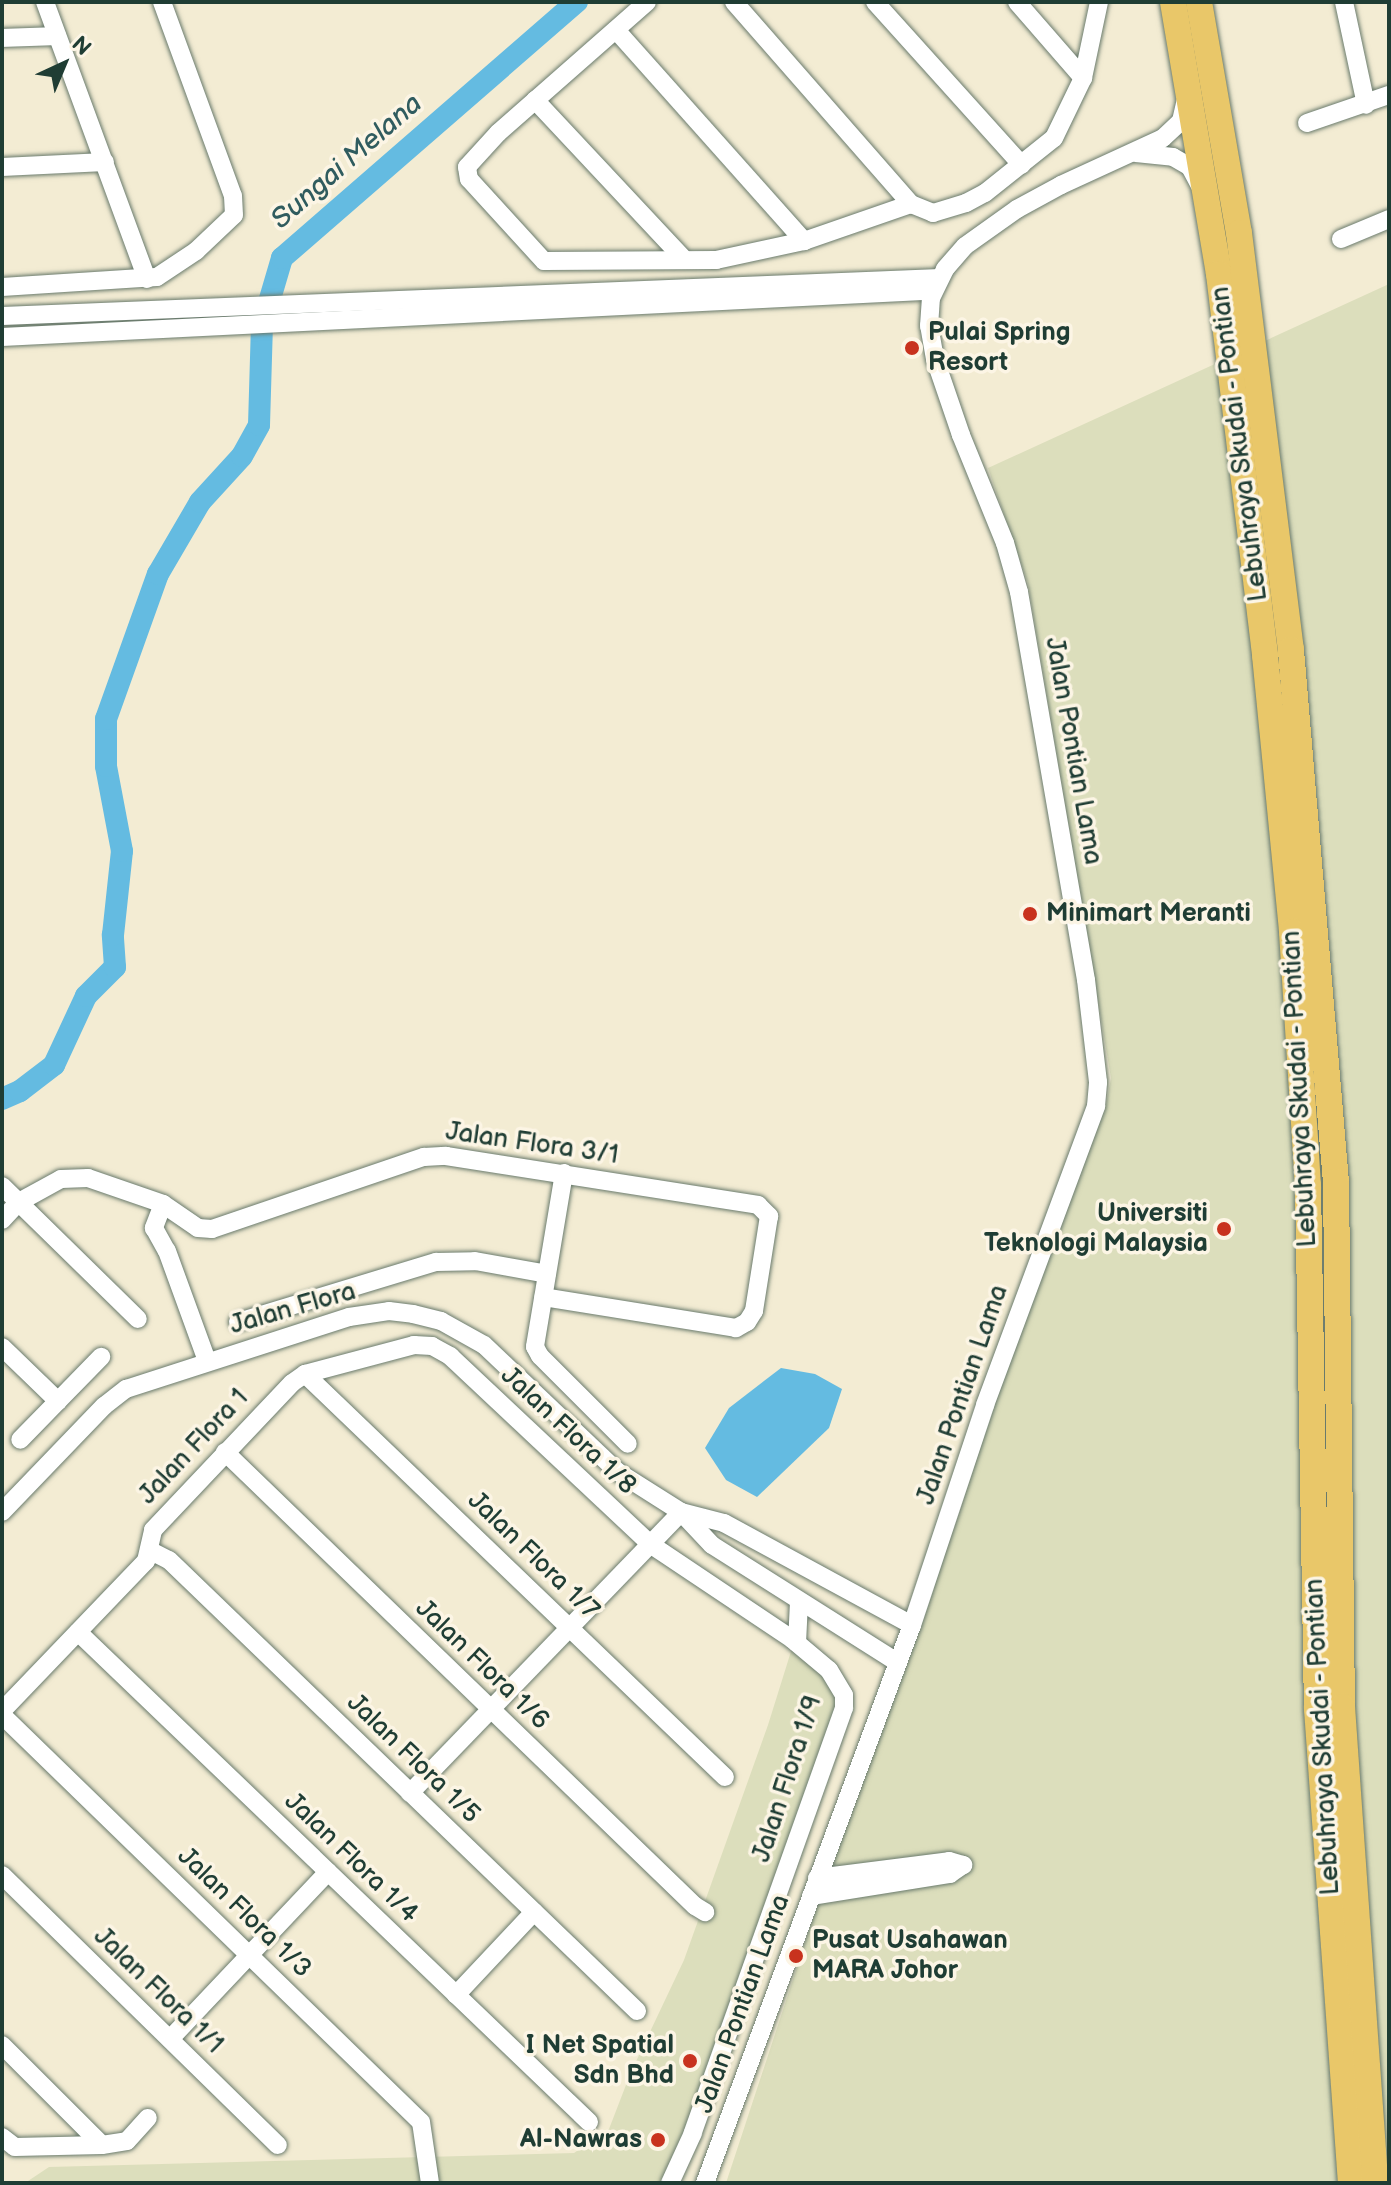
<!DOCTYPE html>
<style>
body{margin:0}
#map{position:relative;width:1391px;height:2185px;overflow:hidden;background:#f3ecd3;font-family:"Balsamiq Sans",sans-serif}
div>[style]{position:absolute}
.built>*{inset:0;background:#dcdebc}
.water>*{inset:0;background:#64bbe1}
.river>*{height:22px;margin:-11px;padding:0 11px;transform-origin:11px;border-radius:11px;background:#64bbe1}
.roads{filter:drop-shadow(0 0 2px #697a6c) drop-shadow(0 0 2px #697a6c)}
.minor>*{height:18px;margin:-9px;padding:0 9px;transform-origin:9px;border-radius:9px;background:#fff}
.highway>*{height:26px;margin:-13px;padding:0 13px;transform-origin:13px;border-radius:13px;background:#e9c769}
.dots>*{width:22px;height:22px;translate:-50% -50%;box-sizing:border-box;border:4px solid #fcf5e5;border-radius:50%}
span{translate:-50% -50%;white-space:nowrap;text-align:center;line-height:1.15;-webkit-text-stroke:7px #fcf5e5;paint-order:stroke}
.poi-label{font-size:26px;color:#1f3d34;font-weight:700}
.left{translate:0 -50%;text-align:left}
.right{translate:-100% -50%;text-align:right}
.street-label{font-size:26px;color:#1f3d34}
.water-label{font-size:28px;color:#305c5f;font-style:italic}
.frame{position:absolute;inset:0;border:4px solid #1f3d34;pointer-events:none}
.north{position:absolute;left:24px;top:24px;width:80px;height:80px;-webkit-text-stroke:6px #fcf5e5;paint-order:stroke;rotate:44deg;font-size:22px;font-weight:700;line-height:32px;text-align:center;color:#1f3d34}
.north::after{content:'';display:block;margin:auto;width:28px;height:36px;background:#1f3d34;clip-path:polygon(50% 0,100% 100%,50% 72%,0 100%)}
</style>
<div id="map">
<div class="built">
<div style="clip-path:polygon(1389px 284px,1389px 2183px,726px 2183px,832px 1861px,1010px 1352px,1106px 1106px,1111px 1078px,1028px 583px,988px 468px)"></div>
<div style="clip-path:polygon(793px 1645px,849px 1694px,675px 2183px,25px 2183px,49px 2167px,574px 2153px,609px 2129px,631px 2072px,684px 1960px,768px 1725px)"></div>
</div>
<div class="water">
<div style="clip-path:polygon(781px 1368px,815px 1374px,842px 1389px,829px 1428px,757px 1497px,726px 1480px,705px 1448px,729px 1408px)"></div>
</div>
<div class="river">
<div style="left:2px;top:1099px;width:20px;rotate:-24deg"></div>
<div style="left:20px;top:1091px;width:43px;rotate:-37.4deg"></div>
<div style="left:54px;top:1065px;width:76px;rotate:-65.1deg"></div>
<div style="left:86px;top:996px;width:41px;rotate:-45deg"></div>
<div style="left:115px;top:967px;width:32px;rotate:-94deg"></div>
<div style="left:113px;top:935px;width:84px;rotate:-83.9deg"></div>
<div style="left:122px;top:851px;width:86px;rotate:-100.7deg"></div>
<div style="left:106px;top:766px;width:47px;rotate:-90deg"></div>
<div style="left:106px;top:719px;width:154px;rotate:-70.3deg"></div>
<div style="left:158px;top:574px;width:83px;rotate:-59.7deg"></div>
<div style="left:200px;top:502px;width:62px;rotate:-47.6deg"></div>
<div style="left:242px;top:456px;width:35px;rotate:-61deg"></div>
<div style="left:259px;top:425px;width:99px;rotate:-88.3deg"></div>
<div style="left:262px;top:326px;width:71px;rotate:-73.6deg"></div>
<div style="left:282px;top:258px;width:391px;rotate:-41deg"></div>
</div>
<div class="roads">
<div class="minor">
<div style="left:45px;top:2px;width:295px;rotate:69.8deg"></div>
<div style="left:647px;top:2px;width:198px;rotate:138.7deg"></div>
<div style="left:498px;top:133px;width:46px;rotate:132.4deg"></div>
<div style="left:467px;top:167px;width:12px;rotate:81deg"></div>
<div style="left:469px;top:179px;width:111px;rotate:47.6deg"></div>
<div style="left:544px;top:261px;width:172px;rotate:-0.3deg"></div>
<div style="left:716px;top:260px;width:90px;rotate:-12.2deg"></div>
<div style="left:804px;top:241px;width:113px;rotate:-19.1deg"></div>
<div style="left:911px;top:204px;width:24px;rotate:22deg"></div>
<div style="left:933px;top:213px;width:34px;rotate:-17deg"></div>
<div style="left:966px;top:203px;width:21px;rotate:-28deg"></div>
<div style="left:985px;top:193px;width:88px;rotate:-38.6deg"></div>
<div style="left:1054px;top:138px;width:67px;rotate:-64.2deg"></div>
<div style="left:1083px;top:78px;width:78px;rotate:-78.1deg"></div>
<div style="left:734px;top:2px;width:269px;rotate:48.8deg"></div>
<div style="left:875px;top:2px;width:219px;rotate:48deg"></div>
<div style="left:1017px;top:2px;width:101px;rotate:49deg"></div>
<div style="left:1344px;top:2px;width:105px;rotate:77.9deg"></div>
<div style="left:616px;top:30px;width:283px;rotate:48.3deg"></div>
<div style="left:2px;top:38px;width:55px;rotate:-2.1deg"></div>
<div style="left:535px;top:100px;width:216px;rotate:46.9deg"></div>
<div style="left:1307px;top:123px;width:87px;rotate:-18.9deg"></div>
<div style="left:1136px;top:153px;width:37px;rotate:6deg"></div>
<div style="left:1173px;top:157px;width:20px;rotate:30deg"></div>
<div style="left:1190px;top:167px;width:21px;rotate:62deg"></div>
<div style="left:2px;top:167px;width:103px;rotate:-2.8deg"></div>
<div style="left:1341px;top:239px;width:52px;rotate:-22.6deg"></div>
<div style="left:2px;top:287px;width:155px;rotate:-3.7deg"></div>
<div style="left:157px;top:277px;width:47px;rotate:-33.7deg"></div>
<div style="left:196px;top:251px;width:52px;rotate:-43.5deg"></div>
<div style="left:234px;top:215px;width:19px;rotate:-93deg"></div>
<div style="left:233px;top:196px;width:207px;rotate:-110.1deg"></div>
<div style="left:2px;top:316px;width:939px;rotate:-2.32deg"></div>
<div style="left:2px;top:337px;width:922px;rotate:-2.86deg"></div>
<div style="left:564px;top:1173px;width:176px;rotate:99.5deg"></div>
<div style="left:535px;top:1347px;width:10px;rotate:61deg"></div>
<div style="left:540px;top:1356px;width:124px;rotate:45deg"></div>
<div style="left:2px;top:1186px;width:190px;rotate:44.4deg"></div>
<div style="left:163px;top:1204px;width:26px;rotate:111deg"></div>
<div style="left:154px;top:1228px;width:26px;rotate:61deg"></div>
<div style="left:167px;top:1251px;width:117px;rotate:70deg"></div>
<div style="left:2px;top:1220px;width:25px;rotate:-47deg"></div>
<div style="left:19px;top:1202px;width:48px;rotate:-28.7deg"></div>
<div style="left:61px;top:1179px;width:27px;rotate:-2deg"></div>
<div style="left:88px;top:1178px;width:79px;rotate:19.1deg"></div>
<div style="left:163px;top:1204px;width:42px;rotate:34.4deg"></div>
<div style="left:198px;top:1228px;width:14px;rotate:4deg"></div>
<div style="left:212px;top:1229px;width:224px;rotate:-18.8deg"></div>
<div style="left:424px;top:1157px;width:22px;rotate:-3deg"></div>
<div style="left:446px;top:1156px;width:316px;rotate:8.9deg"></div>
<div style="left:758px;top:1205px;width:16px;rotate:45deg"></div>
<div style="left:769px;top:1216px;width:96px;rotate:99deg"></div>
<div style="left:754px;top:1311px;width:13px;rotate:122deg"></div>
<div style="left:747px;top:1322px;width:13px;rotate:151deg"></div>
<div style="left:736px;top:1328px;width:195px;rotate:-170.9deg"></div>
<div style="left:238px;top:1322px;width:207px;rotate:-16.9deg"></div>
<div style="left:436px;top:1262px;width:39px;rotate:-1deg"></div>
<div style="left:475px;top:1261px;width:73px;rotate:10.2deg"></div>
<div style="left:2px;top:1347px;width:78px;rotate:44deg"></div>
<div style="left:58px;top:1401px;width:54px;rotate:134.3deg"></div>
<div style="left:305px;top:1374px;width:582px;rotate:43.82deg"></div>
<div style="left:58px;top:1401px;width:62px;rotate:-45.7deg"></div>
<div style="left:225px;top:1452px;width:653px;rotate:44.01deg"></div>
<div style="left:695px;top:1906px;width:12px;rotate:31deg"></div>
<div style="left:2px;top:1512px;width:147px;rotate:-46.1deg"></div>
<div style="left:104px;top:1406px;width:28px;rotate:-38deg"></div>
<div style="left:126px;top:1389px;width:234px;rotate:-17.9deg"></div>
<div style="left:349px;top:1317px;width:40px;rotate:-8.5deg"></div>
<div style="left:389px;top:1311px;width:24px;rotate:7deg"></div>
<div style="left:413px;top:1314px;width:29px;rotate:14deg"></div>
<div style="left:441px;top:1321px;width:49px;rotate:29.2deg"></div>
<div style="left:484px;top:1345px;width:185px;rotate:43.5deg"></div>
<div style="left:618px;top:1472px;width:75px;rotate:32.4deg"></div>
<div style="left:681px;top:1512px;width:45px;rotate:46.8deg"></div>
<div style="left:712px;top:1545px;width:219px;rotate:32.3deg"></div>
<div style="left:681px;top:1512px;width:44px;rotate:14.3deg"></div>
<div style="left:724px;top:1523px;width:214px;rotate:28.5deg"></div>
<div style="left:149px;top:1550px;width:22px;rotate:27deg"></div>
<div style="left:169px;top:1560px;width:650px;rotate:43.94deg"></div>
<div style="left:78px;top:1632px;width:708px;rotate:43.8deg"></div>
<div style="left:797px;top:1643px;width:41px;rotate:-87.2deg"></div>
<div style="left:2px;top:1711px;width:208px;rotate:-46.2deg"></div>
<div style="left:146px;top:1561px;width:32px;rotate:-77deg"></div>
<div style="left:153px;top:1530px;width:202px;rotate:-46.6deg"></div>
<div style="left:292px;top:1383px;width:16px;rotate:-35deg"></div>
<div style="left:305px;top:1374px;width:113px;rotate:-14.9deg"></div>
<div style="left:414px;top:1345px;width:18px;rotate:3deg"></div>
<div style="left:432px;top:1346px;width:21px;rotate:29deg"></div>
<div style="left:450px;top:1356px;width:274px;rotate:43.2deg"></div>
<div style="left:650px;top:1544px;width:171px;rotate:33.8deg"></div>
<div style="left:792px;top:1639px;width:48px;rotate:40deg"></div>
<div style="left:829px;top:1670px;width:29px;rotate:59deg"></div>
<div style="left:844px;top:1695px;width:13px;rotate:90deg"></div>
<div style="left:844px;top:1708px;width:451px;rotate:109.6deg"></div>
<div style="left:693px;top:2133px;width:55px;rotate:114.7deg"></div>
<div style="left:2px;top:1715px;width:584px;rotate:44.17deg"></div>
<div style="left:421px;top:2122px;width:62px;rotate:81.6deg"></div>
<div style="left:410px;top:1793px;width:390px;rotate:-46deg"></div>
<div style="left:2px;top:1875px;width:386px;rotate:44.4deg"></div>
<div style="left:817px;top:1878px;width:133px;rotate:-7.3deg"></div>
<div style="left:949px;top:1861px;width:15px;rotate:16deg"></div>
<div style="left:811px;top:1896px;width:141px;rotate:-9deg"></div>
<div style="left:950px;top:1874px;width:16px;rotate:-35deg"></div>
<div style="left:456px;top:1995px;width:114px;rotate:-46.8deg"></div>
<div style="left:170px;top:2039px;width:230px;rotate:-46.6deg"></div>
<div style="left:2px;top:2045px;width:141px;rotate:45deg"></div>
<div style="left:2px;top:2137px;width:16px;rotate:38deg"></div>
<div style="left:15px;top:2147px;width:87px;rotate:-1.3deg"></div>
<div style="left:102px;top:2145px;width:25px;rotate:-9deg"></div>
<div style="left:127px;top:2141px;width:31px;rotate:-48deg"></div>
<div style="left:705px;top:2183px;width:595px;rotate:-69.65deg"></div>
<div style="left:912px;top:1625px;width:232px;rotate:-71.6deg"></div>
<div style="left:985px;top:1405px;width:319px;rotate:-69.6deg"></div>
<div style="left:1096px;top:1106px;width:24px;rotate:-85deg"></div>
<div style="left:1098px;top:1082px;width:103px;rotate:-96.7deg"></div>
<div style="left:1086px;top:980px;width:394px;rotate:-99.8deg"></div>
<div style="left:1019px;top:592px;width:51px;rotate:-105.9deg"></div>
<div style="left:1005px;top:543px;width:117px;rotate:-112.2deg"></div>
<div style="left:961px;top:435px;width:80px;rotate:-108.9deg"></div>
<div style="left:935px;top:359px;width:34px;rotate:-100deg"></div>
<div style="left:929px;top:326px;width:28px;rotate:-86deg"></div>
<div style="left:931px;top:298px;width:32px;rotate:-64deg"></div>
<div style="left:945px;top:269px;width:30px;rotate:-49deg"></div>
<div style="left:965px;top:246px;width:64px;rotate:-35.4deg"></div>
<div style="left:1017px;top:209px;width:50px;rotate:-28.6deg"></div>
<div style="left:1061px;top:185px;width:112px;rotate:-24.7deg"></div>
<div style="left:1163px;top:138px;width:25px;rotate:-43deg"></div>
<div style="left:1181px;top:121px;width:23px;rotate:-77deg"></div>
</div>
<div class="highway">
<div style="left:1173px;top:2px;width:276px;rotate:80.4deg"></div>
<div style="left:1219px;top:274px;width:384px;rotate:83.1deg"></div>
<div style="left:1265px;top:655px;width:278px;rotate:84.4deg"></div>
<div style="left:1292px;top:932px;width:254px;rotate:86.4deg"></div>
<div style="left:1308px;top:1185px;width:524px;rotate:89.02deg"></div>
<div style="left:1317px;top:1709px;width:475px;rotate:85.9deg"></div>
<div style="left:1199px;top:2px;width:234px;rotate:80.2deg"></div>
<div style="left:1239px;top:233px;width:420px;rotate:82.9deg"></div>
<div style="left:1291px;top:650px;width:534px;rotate:85.17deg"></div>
<div style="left:1336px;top:1182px;width:525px;rotate:89.35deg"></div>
<div style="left:1342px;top:1707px;width:477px;rotate:86deg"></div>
</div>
</div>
<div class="dots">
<div style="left:912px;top:348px;background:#c8321e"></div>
<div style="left:1030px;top:914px;background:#c8321e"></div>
<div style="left:1224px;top:1229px;background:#c8321e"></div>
<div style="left:796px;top:1956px;background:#c8321e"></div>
<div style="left:690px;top:2061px;background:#c8321e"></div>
<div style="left:658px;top:2140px;background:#c8321e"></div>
</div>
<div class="poi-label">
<span class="left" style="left:928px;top:348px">Pulai Spring<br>Resort</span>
<span class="left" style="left:1046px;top:914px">Minimart Meranti</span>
<span class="right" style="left:1208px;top:1229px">Universiti<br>Teknologi Malaysia</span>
<span class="left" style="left:812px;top:1956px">Pusat Usahawan<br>MARA Johor</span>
<span class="right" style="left:674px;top:2061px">I Net Spatial<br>Sdn Bhd</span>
<span class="right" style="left:642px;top:2140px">Al-Nawras</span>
</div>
<div class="street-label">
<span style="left:1240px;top:444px;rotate:-97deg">Lebuhraya Skudai - Pontian</span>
<span style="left:1073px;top:751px;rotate:80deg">Jalan Pontian Lama</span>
<span style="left:1300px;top:1089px;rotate:-93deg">Lebuhraya Skudai - Pontian</span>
<span style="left:532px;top:1144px;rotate:8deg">Jalan Flora 3/1</span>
<span style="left:293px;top:1309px;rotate:-16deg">Jalan Flora</span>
<span style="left:963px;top:1395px;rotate:-71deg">Jalan Pontian Lama</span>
<span style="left:568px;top:1431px;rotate:43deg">Jalan Flora 1/8</span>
<span style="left:194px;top:1447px;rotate:-47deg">Jalan Flora 1</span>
<span style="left:533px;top:1556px;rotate:44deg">Jalan Flora 1/7</span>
<span style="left:482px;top:1665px;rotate:44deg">Jalan Flora 1/6</span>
<span style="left:1323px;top:1737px;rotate:-93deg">Lebuhraya Skudai - Pontian</span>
<span style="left:413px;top:1759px;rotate:44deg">Jalan Flora 1/5</span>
<span style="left:788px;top:1779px;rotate:-72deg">Jalan Flora 1/9</span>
<span style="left:351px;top:1858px;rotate:44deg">Jalan Flora 1/4</span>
<span style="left:244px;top:1913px;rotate:44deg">Jalan Flora 1/3</span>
<span style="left:158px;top:1991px;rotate:44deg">Jalan Flora 1/1</span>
<span style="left:743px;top:2004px;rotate:-70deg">Jalan Pontian Lama</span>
</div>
<div class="water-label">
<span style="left:347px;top:162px;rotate:-41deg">Sungai Melana</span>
</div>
<div class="frame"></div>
<div class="north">N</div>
</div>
